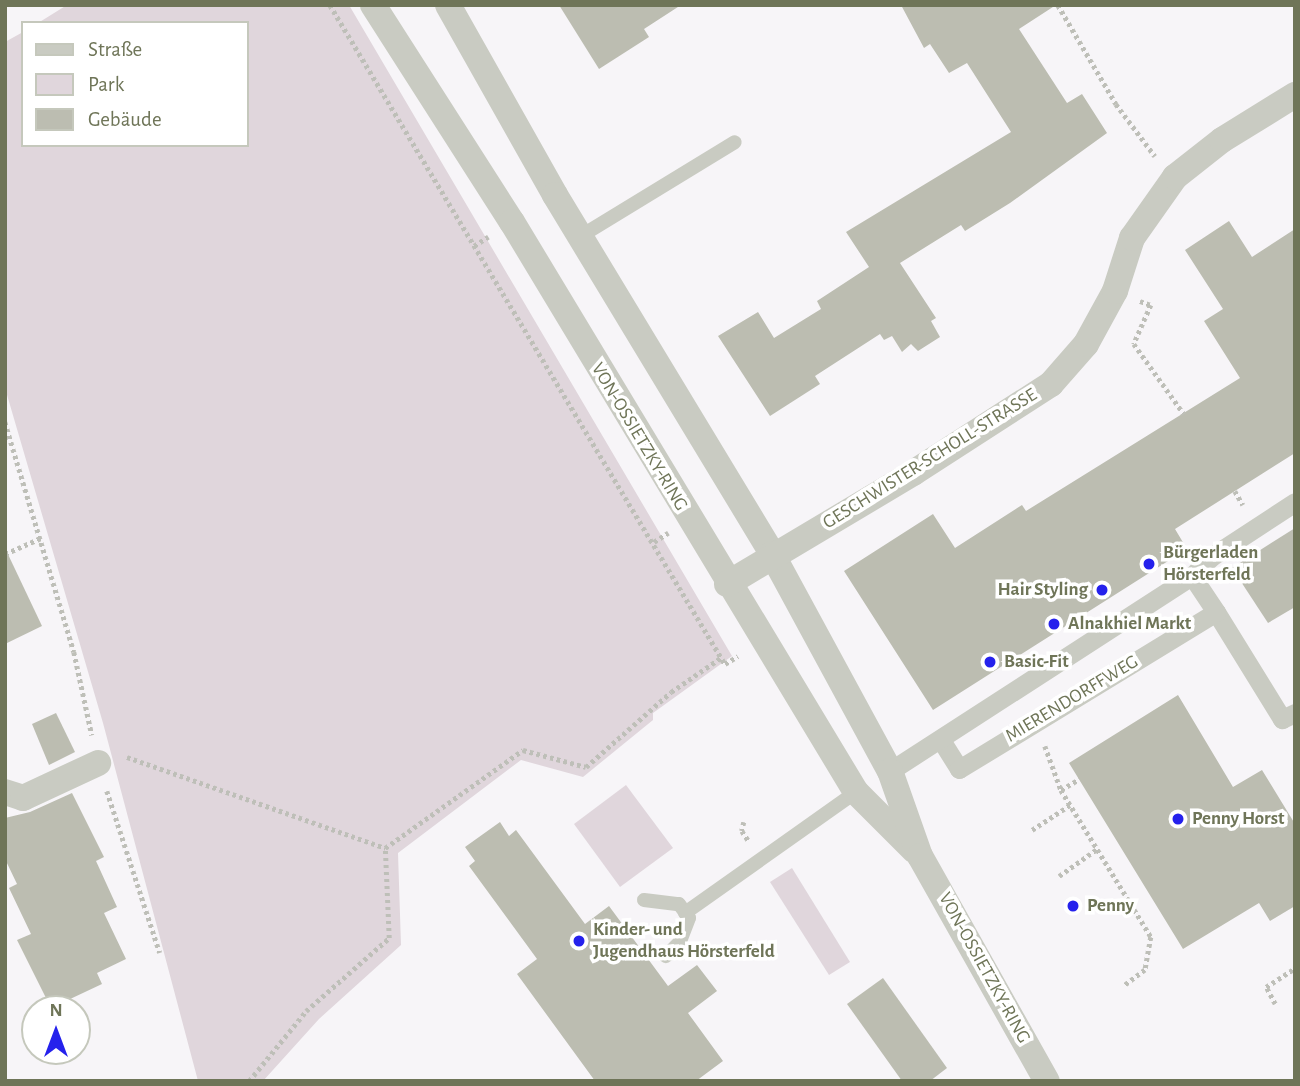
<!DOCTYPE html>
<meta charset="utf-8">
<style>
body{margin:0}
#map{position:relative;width:1300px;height:1086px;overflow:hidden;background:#f7f5f8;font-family:"Alegreya Sans",sans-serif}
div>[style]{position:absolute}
.green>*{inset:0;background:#e0d6dc}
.building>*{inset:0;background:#bcbdb1}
.path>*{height:4.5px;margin-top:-2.25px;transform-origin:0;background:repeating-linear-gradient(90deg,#bebfb8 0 3.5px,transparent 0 7px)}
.service>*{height:14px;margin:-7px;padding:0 7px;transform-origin:7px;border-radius:7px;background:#c9cbc2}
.pedestrian>*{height:19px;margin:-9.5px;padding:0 9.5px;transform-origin:9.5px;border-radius:9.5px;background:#c9cbc2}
.minor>*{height:26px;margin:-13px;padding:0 13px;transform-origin:13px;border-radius:13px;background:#c9cbc2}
.dots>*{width:19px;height:19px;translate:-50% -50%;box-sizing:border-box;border:4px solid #fff;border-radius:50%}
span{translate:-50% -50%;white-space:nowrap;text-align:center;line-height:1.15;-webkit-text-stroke:7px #fff;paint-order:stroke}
.street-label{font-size:19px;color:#6f7558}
.poi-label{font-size:19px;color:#6f7558;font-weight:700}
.left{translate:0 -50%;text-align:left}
.right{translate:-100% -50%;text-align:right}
.frame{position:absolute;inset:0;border:7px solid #6f7558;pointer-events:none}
.legend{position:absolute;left:21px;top:21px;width:228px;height:126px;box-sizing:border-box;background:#fff;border:2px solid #c5c8bc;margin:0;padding:9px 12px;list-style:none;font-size:21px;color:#6f7558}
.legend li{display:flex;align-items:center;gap:14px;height:35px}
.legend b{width:35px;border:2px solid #c5c8bc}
.north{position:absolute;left:21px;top:995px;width:70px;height:70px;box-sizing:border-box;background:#fff;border:2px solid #c5c8bc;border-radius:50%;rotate:0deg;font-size:19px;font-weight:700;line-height:28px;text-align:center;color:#6f7558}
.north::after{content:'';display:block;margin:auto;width:24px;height:32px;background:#2521ec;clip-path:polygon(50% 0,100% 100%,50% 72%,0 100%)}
</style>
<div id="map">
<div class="green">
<div style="clip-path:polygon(67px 5px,349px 5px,732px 656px,653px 713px,653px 720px,583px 777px,521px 760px,398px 853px,401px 945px,319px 1019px,263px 1081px,198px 1081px,103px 723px,5px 388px,5px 42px,23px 32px,23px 145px,247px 145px,247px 23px,38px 23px)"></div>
<div style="clip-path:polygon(626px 785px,673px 848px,620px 887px,574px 824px)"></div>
<div style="clip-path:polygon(792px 868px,850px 962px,829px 975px,770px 882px)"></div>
</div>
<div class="building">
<div style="clip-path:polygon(559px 5px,681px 5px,644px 29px,649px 37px,599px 69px)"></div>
<div style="clip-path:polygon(901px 5px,1056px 5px,1019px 29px,1067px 103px,1082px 94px,1107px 133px,1010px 203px,965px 231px,961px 225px,900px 263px,936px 318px,931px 321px,940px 337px,918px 351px,911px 344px,902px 352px,892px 336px,884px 340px,880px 334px,815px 376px,820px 384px,770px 416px,718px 336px,758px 312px,774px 338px,821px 309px,817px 301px,869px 267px,846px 232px,1011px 132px,967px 63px,949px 73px,930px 44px,924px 48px)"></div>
<div style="clip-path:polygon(1229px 221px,1252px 257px,1295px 229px,1295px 453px,1175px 529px,1187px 549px,933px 710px,844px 571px,933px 514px,955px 548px,1022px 505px,1026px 511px,1240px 378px,1204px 321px,1223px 309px,1185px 250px)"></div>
<div style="clip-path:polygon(1295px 528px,1295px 607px,1268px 623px,1232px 568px)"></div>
<div style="clip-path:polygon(5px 548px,42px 626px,5px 644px)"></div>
<div style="clip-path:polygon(1178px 695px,1233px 787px,1262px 770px,1295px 824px,1295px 906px,1270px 921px,1259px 903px,1183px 949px,1069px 763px)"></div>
<div style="clip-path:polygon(56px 713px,75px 752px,49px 765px,32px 724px)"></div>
<div style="clip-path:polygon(72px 793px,104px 857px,96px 861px,117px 907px,104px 913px,126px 959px,97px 973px,102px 984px,51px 1008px,17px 940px,31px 934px,9px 888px,17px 884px,5px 859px,5px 818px,30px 812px)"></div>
<div style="clip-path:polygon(500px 822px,509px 836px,516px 830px,585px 924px,609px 906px,668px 986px,697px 965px,717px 991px,688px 1013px,723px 1061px,696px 1081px,595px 1081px,517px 974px,537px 959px,469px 866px,475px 861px,465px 847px)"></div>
<div style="clip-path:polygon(883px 978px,947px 1068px,930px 1081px,902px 1081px,847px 1004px)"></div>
</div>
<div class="path">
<div style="left:330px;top:5px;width:768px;rotate:59.06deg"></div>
<div style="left:725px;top:664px;width:15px;rotate:-32deg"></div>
<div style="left:1058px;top:5px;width:115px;rotate:59.6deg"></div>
<div style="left:1116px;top:104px;width:65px;rotate:53.1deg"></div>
<div style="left:474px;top:246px;width:17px;rotate:-33deg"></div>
<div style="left:1140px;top:301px;width:12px;rotate:20deg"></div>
<div style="left:1151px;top:305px;width:43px;rotate:113.6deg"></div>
<div style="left:1134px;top:344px;width:86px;rotate:54.5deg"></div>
<div style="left:5px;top:422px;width:240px;rotate:73.3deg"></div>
<div style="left:74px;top:652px;width:85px;rotate:77.8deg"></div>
<div style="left:1235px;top:491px;width:16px;rotate:60deg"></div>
<div style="left:654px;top:542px;width:17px;rotate:-33deg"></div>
<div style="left:5px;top:554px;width:39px;rotate:-24deg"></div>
<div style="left:1045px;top:746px;width:47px;rotate:70deg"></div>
<div style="left:1061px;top:790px;width:172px;rotate:58.5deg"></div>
<div style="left:1151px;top:937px;width:34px;rotate:100deg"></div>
<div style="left:1145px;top:970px;width:26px;rotate:143deg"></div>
<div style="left:127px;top:757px;width:274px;rotate:19.4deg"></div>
<div style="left:385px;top:848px;width:169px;rotate:-35.4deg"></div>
<div style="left:523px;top:750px;width:65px;rotate:15.1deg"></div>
<div style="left:586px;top:767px;width:113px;rotate:-41.4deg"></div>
<div style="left:671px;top:692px;width:62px;rotate:-34.5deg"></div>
<div style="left:1061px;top:790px;width:21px;rotate:-31deg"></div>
<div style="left:107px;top:791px;width:170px;rotate:71.9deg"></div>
<div style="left:744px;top:822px;width:9px;rotate:103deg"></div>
<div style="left:742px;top:831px;width:11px;rotate:56deg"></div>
<div style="left:1032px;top:830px;width:45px;rotate:-33.3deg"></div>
<div style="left:1059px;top:876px;width:47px;rotate:-35.4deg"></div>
<div style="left:1275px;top:1004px;width:19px;rotate:-118deg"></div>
<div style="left:1266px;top:987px;width:35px;rotate:-33deg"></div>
<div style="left:249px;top:1081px;width:90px;rotate:-50.8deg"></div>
<div style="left:306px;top:1011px;width:111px;rotate:-41.3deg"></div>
<div style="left:389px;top:938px;width:90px;rotate:-92.5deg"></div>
</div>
<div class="service">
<div style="left:581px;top:236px;width:180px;rotate:-31.4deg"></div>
<div style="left:644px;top:900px;width:35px;rotate:7deg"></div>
<div style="left:679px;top:904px;width:17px;rotate:54deg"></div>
<div style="left:689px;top:918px;width:26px;rotate:111deg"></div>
<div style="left:680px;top:942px;width:20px;rotate:135deg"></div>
<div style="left:685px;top:913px;width:209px;rotate:-35.3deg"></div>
</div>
<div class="pedestrian">
<div style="left:1216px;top:612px;width:126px;rotate:58.3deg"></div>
<div style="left:1282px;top:719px;width:14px;rotate:-25deg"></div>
<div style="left:941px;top:740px;width:34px;rotate:58deg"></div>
<div style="left:959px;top:769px;width:301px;rotate:-31.4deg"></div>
<div style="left:1216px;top:612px;width:43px;rotate:-123.7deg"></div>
<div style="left:890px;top:771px;width:359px;rotate:-32.9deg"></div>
<div style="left:1192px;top:576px;width:27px;rotate:-45deg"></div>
<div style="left:1211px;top:557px;width:100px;rotate:-33.2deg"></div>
</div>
<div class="minor">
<div style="left:373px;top:5px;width:258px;rotate:57.4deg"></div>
<div style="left:512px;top:222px;width:666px;rotate:58.89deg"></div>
<div style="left:856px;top:792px;width:82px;rotate:45deg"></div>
<div style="left:448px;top:5px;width:218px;rotate:60.6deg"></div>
<div style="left:555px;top:195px;width:419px;rotate:58.8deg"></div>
<div style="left:772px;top:554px;width:247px;rotate:61.5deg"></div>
<div style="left:890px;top:771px;width:90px;rotate:70.6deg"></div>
<div style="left:920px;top:856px;width:258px;rotate:60.6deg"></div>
<div style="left:727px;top:584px;width:217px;rotate:-30.8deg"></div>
<div style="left:913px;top:473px;width:164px;rotate:-32.8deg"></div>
<div style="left:1051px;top:384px;width:53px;rotate:-48.8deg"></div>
<div style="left:1086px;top:344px;width:60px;rotate:-61.3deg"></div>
<div style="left:1115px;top:291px;width:56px;rotate:-72.2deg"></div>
<div style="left:1132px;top:238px;width:75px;rotate:-54.8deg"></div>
<div style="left:1175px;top:177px;width:60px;rotate:-38.2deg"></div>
<div style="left:1222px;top:140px;width:86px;rotate:-31.7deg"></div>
<div style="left:5px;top:792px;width:19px;rotate:18deg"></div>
<div style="left:23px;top:798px;width:83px;rotate:-25deg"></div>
</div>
<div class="dots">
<div style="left:1149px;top:564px;background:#2521ec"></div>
<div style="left:1102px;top:590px;background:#2521ec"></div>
<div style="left:1054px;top:624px;background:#2521ec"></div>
<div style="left:990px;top:662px;background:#2521ec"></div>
<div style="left:1178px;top:819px;background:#2521ec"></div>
<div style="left:1073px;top:906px;background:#2521ec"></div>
<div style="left:579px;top:941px;background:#2521ec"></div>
</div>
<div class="street-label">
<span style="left:639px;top:437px;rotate:59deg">VON-OSSIETZKY-RING</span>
<span style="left:930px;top:459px;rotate:-32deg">GESCHWISTER-SCHOLL-STRASSE</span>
<span style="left:1072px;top:699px;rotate:-31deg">MIERENDORFFWEG</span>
<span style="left:984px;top:968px;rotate:61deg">VON-OSSIETZKY-RING</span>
</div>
<div class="poi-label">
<span class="left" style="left:1163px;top:564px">Bürgerladen<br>Hörsterfeld</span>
<span class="right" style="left:1088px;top:590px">Hair Styling</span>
<span class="left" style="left:1068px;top:624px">Alnakhiel Markt</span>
<span class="left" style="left:1004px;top:662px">Basic-Fit</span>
<span class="left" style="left:1192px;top:819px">Penny Horst</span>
<span class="left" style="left:1087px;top:906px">Penny</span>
<span class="left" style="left:593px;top:941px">Kinder- und<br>Jugendhaus Hörsterfeld</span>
</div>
<div class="frame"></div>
<ul class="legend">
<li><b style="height:9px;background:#c9cbc2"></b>Straße</li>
<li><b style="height:19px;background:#e0d6dc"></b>Park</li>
<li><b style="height:19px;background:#bcbdb1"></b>Gebäude</li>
</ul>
<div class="north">N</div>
</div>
